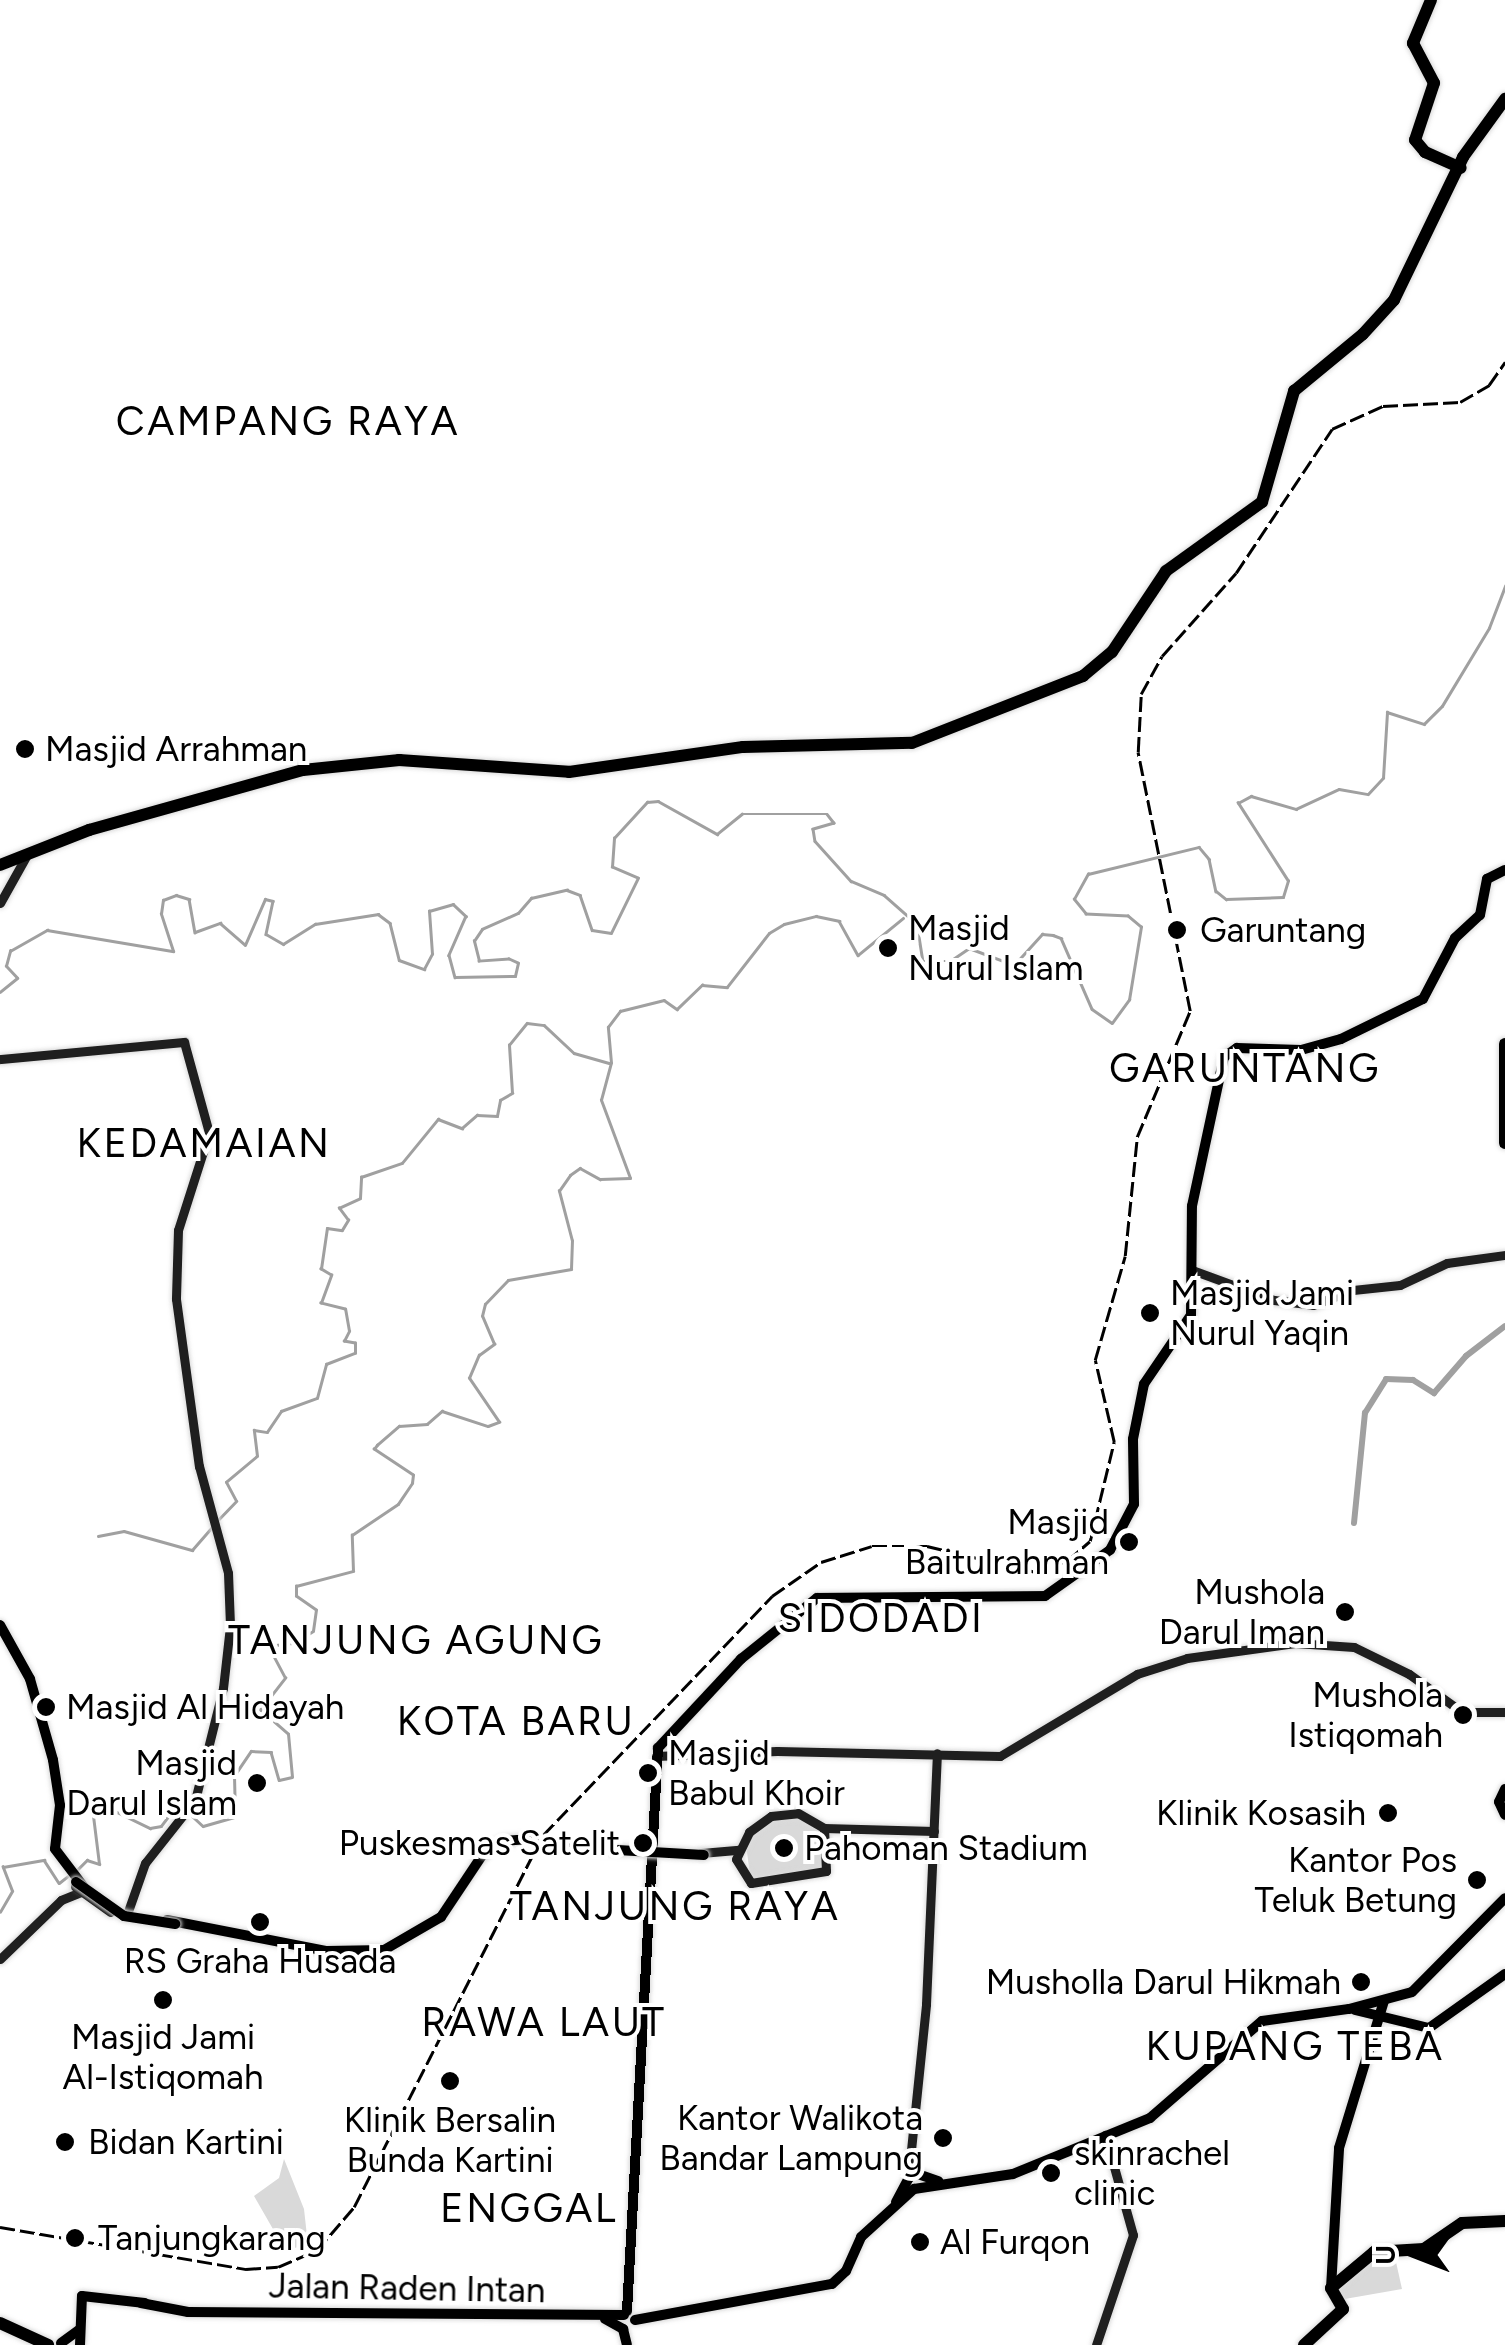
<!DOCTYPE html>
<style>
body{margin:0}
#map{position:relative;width:1505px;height:2345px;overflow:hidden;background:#fff;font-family:Figtree,sans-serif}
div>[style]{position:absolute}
.green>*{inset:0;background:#d9d9d9}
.stream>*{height:2.5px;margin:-1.25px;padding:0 1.25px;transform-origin:1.25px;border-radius:1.25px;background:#a0a0a0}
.river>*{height:6px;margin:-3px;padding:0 3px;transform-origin:3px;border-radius:3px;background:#a0a0a0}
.roads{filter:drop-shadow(0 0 2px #dbdbdb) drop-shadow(0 0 2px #dbdbdb)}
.secondary>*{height:9px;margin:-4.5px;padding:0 4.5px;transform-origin:4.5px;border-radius:4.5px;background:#1f1f1f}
.primary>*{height:10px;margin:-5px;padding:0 5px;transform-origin:5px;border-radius:5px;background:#000}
.highway>*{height:12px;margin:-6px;padding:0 6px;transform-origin:6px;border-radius:6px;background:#000}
.rail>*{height:2.5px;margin-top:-1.25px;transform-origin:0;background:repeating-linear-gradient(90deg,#000 0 15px,transparent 0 20px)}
.bridges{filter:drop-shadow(0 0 2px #dbdbdb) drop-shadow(0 0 2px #dbdbdb)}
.primary-bridge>*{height:10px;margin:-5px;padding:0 5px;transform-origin:5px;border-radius:5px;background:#000}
.dots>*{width:28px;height:28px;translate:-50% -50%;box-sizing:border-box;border:5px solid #fff;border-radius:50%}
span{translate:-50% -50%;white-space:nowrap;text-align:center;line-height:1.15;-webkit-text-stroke:8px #fff;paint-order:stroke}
.poi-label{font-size:35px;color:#000}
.left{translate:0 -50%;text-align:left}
.right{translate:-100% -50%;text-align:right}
.street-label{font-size:35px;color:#000}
.quarter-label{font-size:40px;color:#000;letter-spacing:2.5px}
.north{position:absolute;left:1365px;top:2205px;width:100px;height:100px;-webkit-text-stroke:8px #fff;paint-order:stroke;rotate:270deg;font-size:28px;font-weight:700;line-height:40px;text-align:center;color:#000}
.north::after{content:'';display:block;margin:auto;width:35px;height:45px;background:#000;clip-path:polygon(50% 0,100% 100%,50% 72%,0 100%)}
</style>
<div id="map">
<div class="green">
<div style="clip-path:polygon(782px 1813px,821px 1824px,826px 1871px,751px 1883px,745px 1837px)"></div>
<div style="clip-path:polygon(284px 2159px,304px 2209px,308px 2245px,285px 2250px,254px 2196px,279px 2178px)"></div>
<div style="clip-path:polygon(1394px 2253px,1402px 2289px,1339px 2300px,1337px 2287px,1374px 2256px)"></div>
</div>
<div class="stream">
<div style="left:0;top:992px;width:22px;rotate:-39deg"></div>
<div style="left:17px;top:978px;width:16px;rotate:-133deg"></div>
<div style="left:6px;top:966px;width:16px;rotate:-75deg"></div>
<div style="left:10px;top:951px;width:43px;rotate:-29.6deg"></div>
<div style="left:47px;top:930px;width:128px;rotate:9.5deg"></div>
<div style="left:173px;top:951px;width:39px;rotate:-108deg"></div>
<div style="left:161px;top:914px;width:14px;rotate:-82deg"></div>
<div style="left:163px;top:900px;width:14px;rotate:-21deg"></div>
<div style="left:176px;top:895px;width:14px;rotate:17deg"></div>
<div style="left:189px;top:899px;width:34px;rotate:80deg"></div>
<div style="left:195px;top:932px;width:27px;rotate:-20deg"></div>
<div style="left:220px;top:923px;width:33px;rotate:41deg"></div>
<div style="left:245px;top:945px;width:50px;rotate:-66.5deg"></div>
<div style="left:265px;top:899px;width:8px;rotate:14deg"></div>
<div style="left:273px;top:901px;width:34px;rotate:102deg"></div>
<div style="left:266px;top:934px;width:20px;rotate:30deg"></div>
<div style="left:283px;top:944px;width:38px;rotate:-32deg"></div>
<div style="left:315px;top:924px;width:64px;rotate:-9deg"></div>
<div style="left:378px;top:914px;width:15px;rotate:37deg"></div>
<div style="left:390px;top:923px;width:38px;rotate:76deg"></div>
<div style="left:399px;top:960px;width:27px;rotate:20deg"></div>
<div style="left:424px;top:969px;width:17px;rotate:-62deg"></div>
<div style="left:432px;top:954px;width:43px;rotate:-94deg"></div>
<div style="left:429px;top:911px;width:25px;rotate:-16deg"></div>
<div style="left:453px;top:904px;width:18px;rotate:43deg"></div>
<div style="left:466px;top:916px;width:43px;rotate:113.6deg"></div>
<div style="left:449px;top:955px;width:23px;rotate:75deg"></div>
<div style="left:455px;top:977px;width:60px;rotate:-1deg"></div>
<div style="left:515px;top:976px;width:13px;rotate:-77deg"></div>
<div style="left:518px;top:963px;width:10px;rotate:-156deg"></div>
<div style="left:509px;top:959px;width:30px;rotate:176deg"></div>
<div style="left:479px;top:961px;width:21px;rotate:-104deg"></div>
<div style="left:474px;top:941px;width:14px;rotate:-56deg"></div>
<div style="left:482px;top:929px;width:39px;rotate:-24deg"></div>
<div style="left:518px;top:913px;width:20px;rotate:-49deg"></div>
<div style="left:531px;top:898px;width:37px;rotate:-13deg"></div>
<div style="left:567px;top:890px;width:14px;rotate:21deg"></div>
<div style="left:580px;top:895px;width:37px;rotate:71deg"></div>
<div style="left:592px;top:930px;width:19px;rotate:9deg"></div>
<div style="left:611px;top:933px;width:61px;rotate:-63.9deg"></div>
<div style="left:638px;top:878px;width:28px;rotate:-157deg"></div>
<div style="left:612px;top:867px;width:29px;rotate:-86deg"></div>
<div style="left:614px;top:838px;width:49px;rotate:-47.5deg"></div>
<div style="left:647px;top:802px;width:11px;rotate:-5deg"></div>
<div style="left:658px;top:801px;width:68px;rotate:29.2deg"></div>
<div style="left:717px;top:834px;width:32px;rotate:-39deg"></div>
<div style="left:742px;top:814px;width:85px"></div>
<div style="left:827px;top:814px;width:11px;rotate:52deg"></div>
<div style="left:834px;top:823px;width:22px;rotate:164deg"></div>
<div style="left:813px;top:829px;width:12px;rotate:81deg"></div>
<div style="left:815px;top:841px;width:54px;rotate:48deg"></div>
<div style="left:851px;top:881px;width:36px;rotate:23deg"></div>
<div style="left:884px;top:895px;width:44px;rotate:41.3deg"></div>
<div style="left:917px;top:924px;width:37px;rotate:81deg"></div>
<div style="left:923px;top:961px;width:27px"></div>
<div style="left:950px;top:961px;width:23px;rotate:-34deg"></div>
<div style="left:969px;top:948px;width:48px;rotate:20.7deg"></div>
<div style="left:1014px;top:965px;width:42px;rotate:-47.9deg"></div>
<div style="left:1042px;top:934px;width:11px;rotate:5deg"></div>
<div style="left:1053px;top:935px;width:9px;rotate:21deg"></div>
<div style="left:1061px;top:938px;width:77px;rotate:66.4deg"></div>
<div style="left:1092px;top:1009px;width:24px;rotate:35deg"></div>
<div style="left:1112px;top:1023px;width:29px;rotate:-54deg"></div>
<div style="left:1129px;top:1000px;width:74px;rotate:-80.7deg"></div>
<div style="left:1141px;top:927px;width:17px;rotate:-140deg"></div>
<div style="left:1128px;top:916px;width:42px;rotate:-177.3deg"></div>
<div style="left:1086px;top:914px;width:19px;rotate:-129deg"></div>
<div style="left:1074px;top:899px;width:29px;rotate:-61deg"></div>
<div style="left:1088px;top:874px;width:114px;rotate:-13.7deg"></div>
<div style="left:1199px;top:847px;width:16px;rotate:50deg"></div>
<div style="left:1209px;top:859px;width:33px;rotate:78deg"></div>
<div style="left:1216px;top:891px;width:13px;rotate:39deg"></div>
<div style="left:1226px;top:899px;width:57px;rotate:-2deg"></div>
<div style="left:1283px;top:897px;width:17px;rotate:-73deg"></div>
<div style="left:1288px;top:881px;width:93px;rotate:-122.7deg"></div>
<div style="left:1238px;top:803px;width:15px;rotate:-28deg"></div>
<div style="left:1251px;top:796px;width:47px;rotate:16.1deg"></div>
<div style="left:1296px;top:809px;width:47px;rotate:-24.9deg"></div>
<div style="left:1339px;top:789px;width:29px;rotate:10deg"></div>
<div style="left:1368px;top:794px;width:22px;rotate:-47deg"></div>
<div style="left:1383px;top:778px;width:66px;rotate:-86.5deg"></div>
<div style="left:1387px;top:712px;width:39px;rotate:18deg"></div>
<div style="left:1424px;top:724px;width:25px;rotate:-45deg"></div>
<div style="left:1442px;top:706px;width:91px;rotate:-58.9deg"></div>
<div style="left:1489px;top:628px;width:45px;rotate:-69.1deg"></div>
<div style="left:216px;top:1522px;width:29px;rotate:-46deg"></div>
<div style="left:236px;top:1501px;width:21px;rotate:-118deg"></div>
<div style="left:226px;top:1482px;width:40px;rotate:-40deg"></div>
<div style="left:257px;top:1456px;width:26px;rotate:-97deg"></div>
<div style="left:254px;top:1430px;width:13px;rotate:9deg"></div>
<div style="left:267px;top:1432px;width:25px;rotate:-56deg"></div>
<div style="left:281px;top:1411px;width:38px;rotate:-20deg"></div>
<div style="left:317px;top:1398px;width:35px;rotate:-75deg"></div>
<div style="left:326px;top:1364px;width:31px;rotate:-21deg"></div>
<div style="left:355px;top:1353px;width:10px;rotate:-90deg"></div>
<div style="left:355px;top:1343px;width:11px;rotate:-170deg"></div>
<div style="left:344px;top:1341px;width:11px;rotate:-63deg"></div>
<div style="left:349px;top:1331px;width:22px;rotate:-100deg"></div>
<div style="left:345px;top:1309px;width:25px;rotate:-166deg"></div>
<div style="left:321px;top:1303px;width:30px;rotate:-70deg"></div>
<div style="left:331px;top:1275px;width:12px;rotate:-149deg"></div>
<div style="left:321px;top:1269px;width:41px;rotate:-81.7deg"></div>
<div style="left:327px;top:1228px;width:15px;rotate:8deg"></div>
<div style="left:342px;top:1230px;width:12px;rotate:-59deg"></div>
<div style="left:348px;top:1220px;width:15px;rotate:-127deg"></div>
<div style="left:339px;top:1208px;width:23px;rotate:-25deg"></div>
<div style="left:360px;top:1198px;width:21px;rotate:-87deg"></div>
<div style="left:361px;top:1177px;width:43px;rotate:-18.9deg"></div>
<div style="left:402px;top:1163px;width:57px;rotate:-50.7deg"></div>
<div style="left:438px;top:1119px;width:26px;rotate:21deg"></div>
<div style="left:462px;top:1128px;width:20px;rotate:-41deg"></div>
<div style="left:477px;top:1115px;width:20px;rotate:3deg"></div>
<div style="left:497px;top:1116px;width:16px;rotate:-79deg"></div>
<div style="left:500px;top:1100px;width:14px;rotate:-30deg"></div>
<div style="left:512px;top:1093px;width:48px;rotate:-93.6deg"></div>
<div style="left:509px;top:1045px;width:28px;rotate:-51deg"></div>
<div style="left:527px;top:1023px;width:17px;rotate:7deg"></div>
<div style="left:544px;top:1025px;width:41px;rotate:43deg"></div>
<div style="left:574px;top:1053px;width:36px;rotate:16deg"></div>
<div style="left:98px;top:1536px;width:26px;rotate:-11deg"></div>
<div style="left:124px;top:1531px;width:71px;rotate:15.6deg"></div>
<div style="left:192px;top:1550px;width:29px;rotate:-49deg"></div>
<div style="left:189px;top:1813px;width:19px;rotate:43deg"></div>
<div style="left:203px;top:1826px;width:33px;rotate:-16deg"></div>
<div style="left:235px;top:1817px;width:41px;rotate:-91.4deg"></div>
<div style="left:234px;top:1776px;width:30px;rotate:-56deg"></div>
<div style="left:251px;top:1751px;width:20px;rotate:3deg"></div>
<div style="left:271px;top:1752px;width:29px;rotate:74deg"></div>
<div style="left:279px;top:1780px;width:13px;rotate:-13deg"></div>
<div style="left:292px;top:1777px;width:43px;rotate:-95.3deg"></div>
<div style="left:288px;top:1734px;width:37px;rotate:-139deg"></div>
<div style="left:260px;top:1710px;width:41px;rotate:-52deg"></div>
<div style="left:285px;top:1678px;width:36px;rotate:-118deg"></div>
<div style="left:268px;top:1646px;width:26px;rotate:-7deg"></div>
<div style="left:294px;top:1643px;width:22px;rotate:-32deg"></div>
<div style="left:313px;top:1631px;width:21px;rotate:-82deg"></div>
<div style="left:316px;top:1610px;width:24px;rotate:-145deg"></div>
<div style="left:296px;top:1596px;width:10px;rotate:-90deg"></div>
<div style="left:296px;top:1586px;width:59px;rotate:-14.7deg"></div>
<div style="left:353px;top:1571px;width:36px;rotate:-92deg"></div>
<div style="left:352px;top:1535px;width:55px;rotate:-34deg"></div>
<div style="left:398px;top:1504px;width:25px;rotate:-56deg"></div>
<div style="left:412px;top:1483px;width:8px;rotate:-83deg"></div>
<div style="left:413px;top:1475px;width:47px;rotate:-146.3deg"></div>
<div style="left:374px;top:1449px;width:5px;rotate:-53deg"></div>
<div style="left:377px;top:1445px;width:29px;rotate:-41deg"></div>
<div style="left:399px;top:1426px;width:28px;rotate:-4deg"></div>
<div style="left:427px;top:1424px;width:20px;rotate:-41deg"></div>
<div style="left:442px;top:1411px;width:48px;rotate:18.1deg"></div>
<div style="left:488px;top:1426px;width:12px;rotate:-20deg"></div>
<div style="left:499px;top:1422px;width:53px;rotate:-124.3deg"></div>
<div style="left:469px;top:1378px;width:25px;rotate:-67deg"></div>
<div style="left:479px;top:1355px;width:19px;rotate:-36deg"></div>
<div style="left:494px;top:1344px;width:30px;rotate:-113deg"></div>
<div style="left:482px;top:1316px;width:12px;rotate:-76deg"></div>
<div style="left:485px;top:1304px;width:33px;rotate:-46deg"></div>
<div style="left:508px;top:1280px;width:64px;rotate:-9.9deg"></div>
<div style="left:571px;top:1269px;width:28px;rotate:-88deg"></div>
<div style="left:572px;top:1241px;width:52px;rotate:-104.6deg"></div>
<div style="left:559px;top:1191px;width:19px;rotate:-55deg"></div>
<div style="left:570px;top:1175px;width:12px;rotate:-35deg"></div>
<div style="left:580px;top:1168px;width:23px;rotate:29deg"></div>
<div style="left:600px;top:1179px;width:30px;rotate:-2deg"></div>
<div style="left:630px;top:1178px;width:83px;rotate:-110.4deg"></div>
<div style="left:601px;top:1100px;width:38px;rotate:-75deg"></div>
<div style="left:611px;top:1063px;width:36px;rotate:-95deg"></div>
<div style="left:608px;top:1027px;width:20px;rotate:-53deg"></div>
<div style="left:620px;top:1011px;width:45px;rotate:-14deg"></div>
<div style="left:664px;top:1000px;width:16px;rotate:35deg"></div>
<div style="left:677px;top:1009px;width:35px;rotate:-44deg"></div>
<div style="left:702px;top:985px;width:25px;rotate:5deg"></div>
<div style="left:727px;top:987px;width:68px;rotate:-52.1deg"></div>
<div style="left:769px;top:933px;width:17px;rotate:-31deg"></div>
<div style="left:784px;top:924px;width:33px;rotate:-14deg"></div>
<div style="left:816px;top:916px;width:24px;rotate:12deg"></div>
<div style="left:839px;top:921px;width:39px;rotate:61deg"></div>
<div style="left:858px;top:955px;width:58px;rotate:-39.4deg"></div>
<div style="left:75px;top:1872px;width:17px;rotate:-45deg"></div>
<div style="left:87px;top:1860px;width:13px;rotate:18deg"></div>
<div style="left:99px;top:1864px;width:48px;rotate:-97.1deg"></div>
<div style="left:93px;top:1816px;width:24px;rotate:-9deg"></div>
<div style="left:117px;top:1812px;width:37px;rotate:26deg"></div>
<div style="left:150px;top:1828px;width:11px;rotate:-10deg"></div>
<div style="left:161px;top:1826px;width:26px;rotate:-53deg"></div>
<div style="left:177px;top:1805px;width:7px;rotate:16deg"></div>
<div style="left:0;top:1912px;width:24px;rotate:-60deg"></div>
<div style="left:12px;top:1891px;width:26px;rotate:-111deg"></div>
<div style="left:3px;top:1867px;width:42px;rotate:-9.7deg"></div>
<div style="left:44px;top:1860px;width:27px;rotate:57deg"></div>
<div style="left:59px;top:1883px;width:11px;rotate:-38deg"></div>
</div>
<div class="river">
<div style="left:1354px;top:1523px;width:111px;rotate:-84.3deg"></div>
<div style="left:1365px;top:1413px;width:40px;rotate:-58deg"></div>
<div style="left:1386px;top:1379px;width:27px;rotate:2deg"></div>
<div style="left:1413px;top:1380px;width:25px;rotate:32deg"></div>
<div style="left:1434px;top:1393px;width:49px;rotate:-49.1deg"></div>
<div style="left:1466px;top:1356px;width:49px;rotate:-37.6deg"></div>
</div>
<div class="roads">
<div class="secondary">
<div style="left:0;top:903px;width:57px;rotate:-60.8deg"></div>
<div style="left:0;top:1059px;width:185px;rotate:-5.3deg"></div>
<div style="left:184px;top:1042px;width:94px;rotate:74.6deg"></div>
<div style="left:209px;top:1133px;width:102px;rotate:107.7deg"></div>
<div style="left:178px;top:1230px;width:69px;rotate:91.7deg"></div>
<div style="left:176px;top:1299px;width:169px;rotate:82.2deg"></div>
<div style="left:199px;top:1466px;width:111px;rotate:74.8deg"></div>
<div style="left:228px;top:1573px;width:53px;rotate:87.8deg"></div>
<div style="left:230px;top:1626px;width:62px;rotate:96.4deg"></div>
<div style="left:223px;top:1688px;width:115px;rotate:104deg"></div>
<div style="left:195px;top:1800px;width:80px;rotate:128.4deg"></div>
<div style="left:145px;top:1863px;width:54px;rotate:109.4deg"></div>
<div style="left:1192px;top:1270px;width:87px;rotate:20.1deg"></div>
<div style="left:1274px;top:1300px;width:39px;rotate:7deg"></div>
<div style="left:1313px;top:1305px;width:43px;rotate:-20.6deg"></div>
<div style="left:1353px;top:1290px;width:47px;rotate:-6.1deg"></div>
<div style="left:1400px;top:1285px;width:52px;rotate:-25.1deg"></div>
<div style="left:1447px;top:1263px;width:59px;rotate:-7.9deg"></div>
<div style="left:656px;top:1756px;width:121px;rotate:-2.4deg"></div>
<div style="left:777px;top:1751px;width:223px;rotate:1.3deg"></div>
<div style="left:1000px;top:1756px;width:160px;rotate:-30.9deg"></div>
<div style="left:1137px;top:1674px;width:52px;rotate:-17.7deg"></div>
<div style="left:1187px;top:1658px;width:109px;rotate:-7.9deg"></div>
<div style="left:1295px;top:1643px;width:59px;rotate:3.9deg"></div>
<div style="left:1354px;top:1647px;width:61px;rotate:26.1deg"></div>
<div style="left:1409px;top:1674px;width:65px;rotate:35.6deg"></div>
<div style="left:1462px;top:1712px;width:43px"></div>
<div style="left:798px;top:1813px;width:30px;rotate:30deg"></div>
<div style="left:824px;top:1828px;width:43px;rotate:87.3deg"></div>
<div style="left:826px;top:1871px;width:76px;rotate:170.9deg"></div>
<div style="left:751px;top:1883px;width:28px;rotate:-122deg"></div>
<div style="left:736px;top:1859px;width:30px;rotate:-64deg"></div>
<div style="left:749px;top:1832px;width:27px;rotate:-36deg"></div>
<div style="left:771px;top:1816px;width:27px;rotate:-6deg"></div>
<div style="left:824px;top:1828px;width:110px;rotate:1.6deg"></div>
<div style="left:701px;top:1853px;width:38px;rotate:-5deg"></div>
<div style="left:0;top:1959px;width:85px;rotate:-44deg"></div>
<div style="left:61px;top:1900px;width:22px;rotate:-22deg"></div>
<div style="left:908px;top:2179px;width:176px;rotate:-84.1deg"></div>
<div style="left:926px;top:2004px;width:251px;rotate:-87.5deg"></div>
<div style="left:1096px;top:2345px;width:116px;rotate:-71.4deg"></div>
<div style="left:1133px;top:2235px;width:104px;rotate:-105.6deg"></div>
</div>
<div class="primary">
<div style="left:0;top:1625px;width:62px;rotate:60.9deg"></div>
<div style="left:30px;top:1679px;width:84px;rotate:74.1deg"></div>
<div style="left:53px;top:1760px;width:46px;rotate:81.2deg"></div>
<div style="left:60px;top:1805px;width:44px;rotate:96.5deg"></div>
<div style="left:55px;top:1849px;width:48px;rotate:52.7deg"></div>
<div style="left:1505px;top:1789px;width:14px;rotate:115deg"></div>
<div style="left:1499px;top:1802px;width:14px;rotate:65deg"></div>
<div style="left:76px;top:1887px;width:43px;rotate:35.5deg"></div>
<div style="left:167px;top:1920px;width:163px;rotate:11deg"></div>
<div style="left:327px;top:1951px;width:57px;rotate:-1deg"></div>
<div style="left:384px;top:1950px;width:66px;rotate:-30.1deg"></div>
<div style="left:441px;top:1917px;width:87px;rotate:-56.3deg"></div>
<div style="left:1355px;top:2010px;width:76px;rotate:13.7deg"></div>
<div style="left:1429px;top:2028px;width:93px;rotate:-35.4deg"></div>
<div style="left:896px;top:2202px;width:34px;rotate:-62deg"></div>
<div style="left:912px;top:2172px;width:28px;rotate:19deg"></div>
<div style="left:1331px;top:2288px;width:140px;rotate:-86.7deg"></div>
<div style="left:1339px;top:2148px;width:154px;rotate:-73deg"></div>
<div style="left:141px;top:2303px;width:48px;rotate:10.8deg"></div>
<div style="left:188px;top:2312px;width:436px;rotate:0.4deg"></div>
<div style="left:627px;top:2311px;width:564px;rotate:-86.85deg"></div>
<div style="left:658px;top:1748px;width:122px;rotate:-47deg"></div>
<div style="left:741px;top:1659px;width:97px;rotate:-38.8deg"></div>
<div style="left:817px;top:1598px;width:228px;rotate:-0.5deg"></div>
<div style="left:1045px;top:1596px;width:80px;rotate:-35.3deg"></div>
<div style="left:1110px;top:1550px;width:52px;rotate:-62.4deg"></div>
<div style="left:1134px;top:1504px;width:65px;rotate:-90.9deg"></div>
<div style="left:1133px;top:1439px;width:56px;rotate:-78.7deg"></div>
<div style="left:1144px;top:1384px;width:83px;rotate:-55.7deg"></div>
<div style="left:1191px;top:1315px;width:109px;rotate:-89.5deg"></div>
<div style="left:1192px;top:1206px;width:152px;rotate:-77.9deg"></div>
<div style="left:1224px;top:1057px;width:16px;rotate:-35deg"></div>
<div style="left:1237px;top:1048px;width:64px;rotate:1.8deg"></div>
<div style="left:1301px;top:1050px;width:41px;rotate:-15.4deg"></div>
<div style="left:1341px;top:1039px;width:91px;rotate:-26deg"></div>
<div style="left:1423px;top:999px;width:69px;rotate:-62.3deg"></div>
<div style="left:1455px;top:938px;width:34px;rotate:-43deg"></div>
<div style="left:1480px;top:915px;width:37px;rotate:-79deg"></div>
<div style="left:1487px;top:879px;width:20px;rotate:-27deg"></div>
<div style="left:605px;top:2319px;width:21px;rotate:29deg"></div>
<div style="left:623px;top:2329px;width:16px;rotate:76deg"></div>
<div style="left:635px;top:2320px;width:200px;rotate:-10.4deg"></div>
<div style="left:832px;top:2284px;width:19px;rotate:-43deg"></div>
<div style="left:846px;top:2271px;width:37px;rotate:-66deg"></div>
<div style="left:861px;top:2237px;width:72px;rotate:-42.2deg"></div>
<div style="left:914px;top:2189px;width:100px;rotate:-8.6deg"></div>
<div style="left:1013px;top:2174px;width:148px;rotate:-22.2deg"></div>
<div style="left:1150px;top:2118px;width:148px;rotate:-40.9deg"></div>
<div style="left:1262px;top:2021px;width:88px;rotate:-7.9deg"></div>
<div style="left:1349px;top:2009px;width:65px;rotate:-15.1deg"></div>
<div style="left:1412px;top:1992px;width:132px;rotate:-45.3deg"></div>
<div style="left:61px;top:2343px;width:22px;rotate:-36deg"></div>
<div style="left:80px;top:2345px;width:49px;rotate:-87.7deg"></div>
<div style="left:82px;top:2296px;width:63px;rotate:6.3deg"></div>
</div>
<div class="highway">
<div style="left:1431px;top:0;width:47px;rotate:112.7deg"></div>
<div style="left:1413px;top:43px;width:45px;rotate:62.3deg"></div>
<div style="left:1434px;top:83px;width:60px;rotate:108.4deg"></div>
<div style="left:1415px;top:140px;width:16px;rotate:50deg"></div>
<div style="left:1425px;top:152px;width:39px;rotate:24deg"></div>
<div style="left:0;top:865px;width:96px;rotate:-21.5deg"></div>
<div style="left:89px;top:830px;width:222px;rotate:-15.7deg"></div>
<div style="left:303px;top:770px;width:97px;rotate:-5.9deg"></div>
<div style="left:399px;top:760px;width:170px;rotate:4deg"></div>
<div style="left:569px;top:772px;width:176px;rotate:-8.2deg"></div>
<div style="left:743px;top:747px;width:169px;rotate:-1.4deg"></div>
<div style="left:912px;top:743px;width:184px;rotate:-21.4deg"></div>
<div style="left:1083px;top:676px;width:38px;rotate:-40deg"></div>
<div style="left:1112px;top:652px;width:97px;rotate:-56.3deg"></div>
<div style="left:1166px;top:571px;width:118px;rotate:-35.7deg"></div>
<div style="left:1262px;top:502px;width:116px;rotate:-73.9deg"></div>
<div style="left:1294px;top:391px;width:89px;rotate:-39.6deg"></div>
<div style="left:1363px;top:334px;width:46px;rotate:-47.6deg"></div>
<div style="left:1394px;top:300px;width:159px;rotate:-64.2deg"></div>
<div style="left:1463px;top:157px;width:72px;rotate:-54.1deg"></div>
<div style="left:1505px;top:1044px;width:99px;rotate:90deg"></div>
<div style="left:0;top:2323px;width:53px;rotate:24.6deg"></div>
<div style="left:1304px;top:2345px;width:53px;rotate:-42.7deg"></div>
<div style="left:1343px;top:2309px;width:24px;rotate:-120deg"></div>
<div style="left:1331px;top:2288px;width:56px;rotate:-39.9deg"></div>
<div style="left:1374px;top:2252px;width:50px;rotate:-3.4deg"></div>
<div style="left:1424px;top:2249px;width:46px;rotate:-34.4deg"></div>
<div style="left:1462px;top:2223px;width:43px;rotate:-2.7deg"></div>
</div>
</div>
<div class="rail">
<div style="left:0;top:2227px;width:250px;rotate:9.7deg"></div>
<div style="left:246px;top:2269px;width:32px;rotate:-4deg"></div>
<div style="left:278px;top:2267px;width:43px;rotate:-23.6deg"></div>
<div style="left:317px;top:2250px;width:57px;rotate:-49.3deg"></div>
<div style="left:354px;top:2207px;width:417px;rotate:-63.1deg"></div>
<div style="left:543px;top:1835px;width:331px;rotate:-46.2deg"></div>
<div style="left:772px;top:1596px;width:60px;rotate:-34.8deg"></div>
<div style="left:821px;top:1562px;width:53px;rotate:-17.4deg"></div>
<div style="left:872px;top:1546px;width:55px"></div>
<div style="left:927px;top:1546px;width:112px;rotate:13.4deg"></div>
<div style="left:1036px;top:1572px;width:33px;rotate:-20deg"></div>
<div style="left:1067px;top:1561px;width:30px;rotate:-41deg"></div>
<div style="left:1090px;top:1541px;width:102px;rotate:-76.4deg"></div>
<div style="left:1114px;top:1442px;width:84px;rotate:-103deg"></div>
<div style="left:1095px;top:1360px;width:108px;rotate:-73.9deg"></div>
<div style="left:1125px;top:1256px;width:120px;rotate:-84.2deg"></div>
<div style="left:1137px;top:1137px;width:137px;rotate:-67.2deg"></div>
<div style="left:1190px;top:1011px;width:264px;rotate:-101.4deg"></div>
<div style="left:1138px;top:752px;width:58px;rotate:-87deg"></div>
<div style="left:1141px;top:694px;width:43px;rotate:-61.1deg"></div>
<div style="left:1162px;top:656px;width:111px;rotate:-48.3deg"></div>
<div style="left:1236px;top:573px;width:173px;rotate:-56.3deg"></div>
<div style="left:1332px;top:429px;width:56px;rotate:-24.3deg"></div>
<div style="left:1383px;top:406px;width:77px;rotate:-3deg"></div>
<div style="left:1460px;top:402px;width:34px;rotate:-30deg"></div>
<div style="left:1489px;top:385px;width:28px;rotate:-55deg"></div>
</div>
<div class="bridges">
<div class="primary-bridge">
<div style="left:485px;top:1853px;width:21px;rotate:-35deg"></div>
<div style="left:502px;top:1841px;width:27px;rotate:-4deg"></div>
<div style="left:529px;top:1839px;width:38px;rotate:12deg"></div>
<div style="left:566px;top:1847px;width:138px;rotate:3.3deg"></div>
<div style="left:76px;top:1882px;width:59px;rotate:35.3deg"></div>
<div style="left:124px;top:1916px;width:52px;rotate:8.9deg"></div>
</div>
</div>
<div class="dots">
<div style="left:25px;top:749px;background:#000"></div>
<div style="left:1177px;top:930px;background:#000"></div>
<div style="left:888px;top:948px;background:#000"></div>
<div style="left:1150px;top:1313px;background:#000"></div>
<div style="left:1129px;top:1542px;background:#000"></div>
<div style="left:1345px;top:1612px;background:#000"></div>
<div style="left:46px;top:1707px;background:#000"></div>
<div style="left:1463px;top:1715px;background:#000"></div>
<div style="left:648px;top:1773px;background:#000"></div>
<div style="left:257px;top:1783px;background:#000"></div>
<div style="left:1388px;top:1813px;background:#000"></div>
<div style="left:643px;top:1843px;background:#000"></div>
<div style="left:784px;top:1848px;background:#000"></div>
<div style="left:1477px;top:1880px;background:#000"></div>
<div style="left:260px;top:1922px;background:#000"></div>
<div style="left:1361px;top:1982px;background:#000"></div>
<div style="left:163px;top:2000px;background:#000"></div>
<div style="left:450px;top:2081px;background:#000"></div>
<div style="left:943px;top:2138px;background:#000"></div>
<div style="left:65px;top:2142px;background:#000"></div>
<div style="left:1051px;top:2173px;background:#000"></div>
<div style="left:75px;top:2238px;background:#000"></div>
<div style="left:920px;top:2242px;background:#000"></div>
</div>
<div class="poi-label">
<span class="left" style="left:45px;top:749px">Masjid Arrahman</span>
<span class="left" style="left:908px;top:948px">Masjid<br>Nurul Islam</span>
<span class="left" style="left:1200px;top:930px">Garuntang</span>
<span class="left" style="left:1170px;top:1313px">Masjid Jami<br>Nurul Yaqin</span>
<span class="right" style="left:1109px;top:1542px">Masjid<br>Baitulrahman</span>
<span class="right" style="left:1325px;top:1612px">Mushola<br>Darul Iman</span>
<span class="right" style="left:1443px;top:1715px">Mushola<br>Istiqomah</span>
<span class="left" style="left:66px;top:1707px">Masjid Al Hidayah</span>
<span class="left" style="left:668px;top:1773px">Masjid<br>Babul Khoir</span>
<span class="right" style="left:237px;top:1783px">Masjid<br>Darul Islam</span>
<span class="right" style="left:1366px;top:1813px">Klinik Kosasih</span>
<span class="right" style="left:620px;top:1843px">Puskesmas Satelit</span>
<span class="left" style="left:804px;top:1848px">Pahoman Stadium</span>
<span class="right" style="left:1457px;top:1880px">Kantor Pos<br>Teluk Betung</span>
<span style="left:260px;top:1961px">RS Graha Husada</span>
<span class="right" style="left:1341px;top:1982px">Musholla Darul Hikmah</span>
<span style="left:163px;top:2057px">Masjid Jami<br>Al-Istiqomah</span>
<span class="right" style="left:923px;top:2138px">Kantor Walikota<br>Bandar Lampung</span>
<span style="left:450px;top:2140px">Klinik Bersalin<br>Bunda Kartini</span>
<span class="left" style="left:88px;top:2142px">Bidan Kartini</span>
<span class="left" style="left:1074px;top:2173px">skinrachel<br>clinic</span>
<span class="left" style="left:98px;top:2238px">Tanjungkarang</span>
<span class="left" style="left:940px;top:2242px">Al Furqon</span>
</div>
<div class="street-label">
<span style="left:407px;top:2288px;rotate:1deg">Jalan Raden Intan</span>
</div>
<div class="quarter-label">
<span style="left:288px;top:421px">CAMPANG RAYA</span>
<span style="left:1245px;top:1068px">GARUNTANG</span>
<span style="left:204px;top:1143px">KEDAMAIAN</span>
<span style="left:881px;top:1618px">SIDODADI</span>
<span style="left:416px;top:1640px">TANJUNG AGUNG</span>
<span style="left:516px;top:1721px">KOTA BARU</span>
<span style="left:675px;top:1906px">TANJUNG RAYA</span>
<span style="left:544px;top:2022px">RAWA LAUT</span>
<span style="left:1295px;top:2046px">KUPANG TEBA</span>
<span style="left:529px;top:2208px">ENGGAL</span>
</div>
<div class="north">U</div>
</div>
